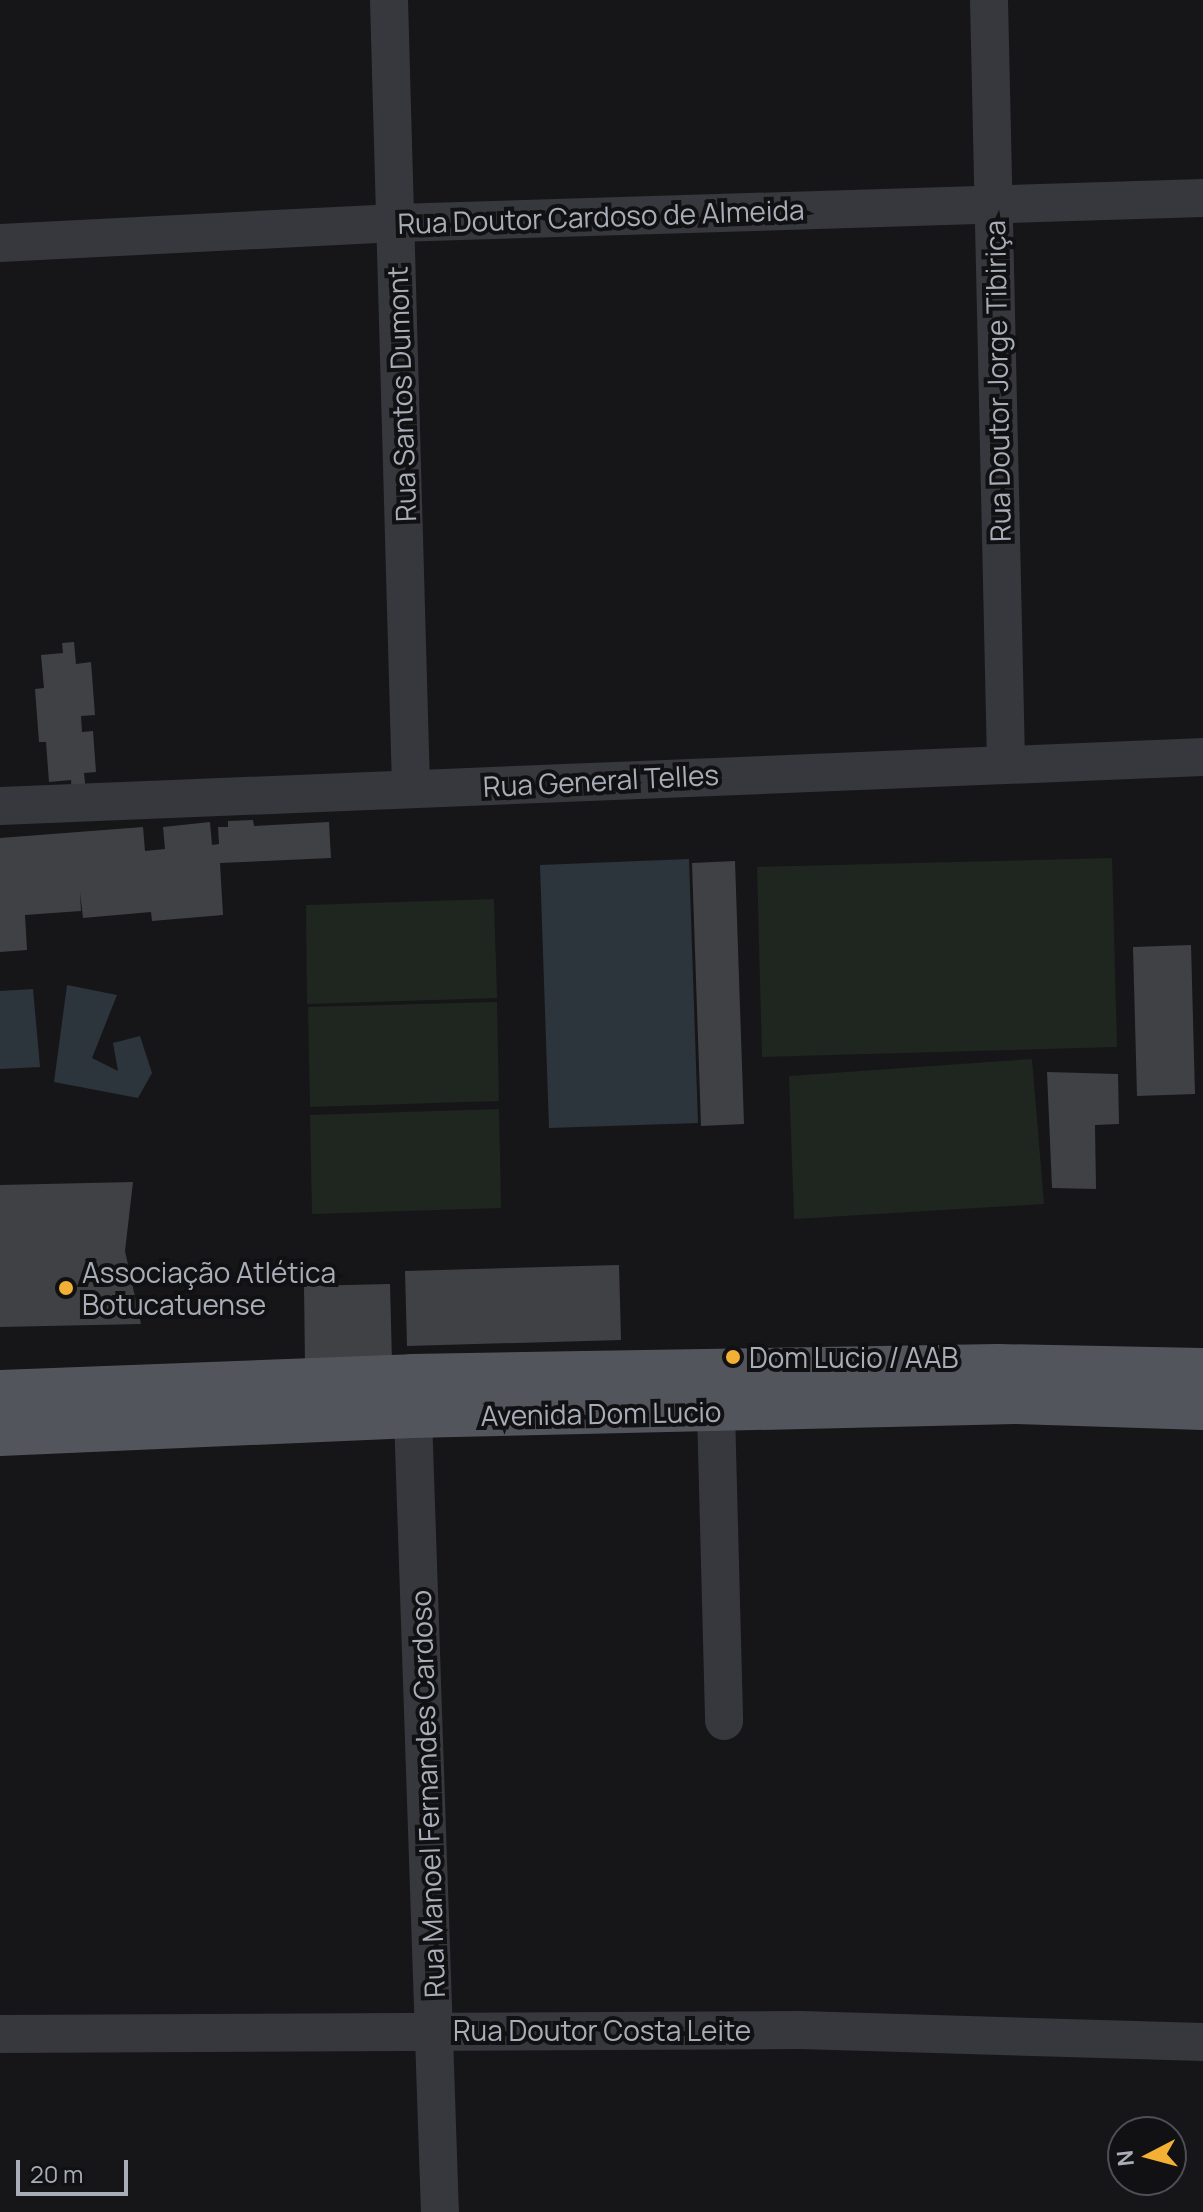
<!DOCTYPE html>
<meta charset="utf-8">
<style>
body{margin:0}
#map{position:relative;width:1203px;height:2212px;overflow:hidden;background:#161618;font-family:Manrope,sans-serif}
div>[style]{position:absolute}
.green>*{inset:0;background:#1e261f}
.water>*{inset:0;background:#2c353c}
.building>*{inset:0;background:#404145}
.minor>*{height:38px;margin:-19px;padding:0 19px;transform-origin:19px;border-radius:19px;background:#37383d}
.major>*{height:44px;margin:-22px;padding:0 22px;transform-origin:22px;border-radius:22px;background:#53555c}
.dots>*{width:22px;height:22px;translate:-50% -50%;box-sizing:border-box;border:4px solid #111113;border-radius:50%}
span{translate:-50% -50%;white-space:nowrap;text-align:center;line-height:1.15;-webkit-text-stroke:8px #111113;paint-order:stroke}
.street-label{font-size:28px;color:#a8adb8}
.poi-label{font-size:28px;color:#a8adb8}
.left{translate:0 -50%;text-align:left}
.north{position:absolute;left:1107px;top:2116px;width:80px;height:80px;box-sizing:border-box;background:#111113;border:2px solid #4d4f55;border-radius:50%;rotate:264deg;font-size:22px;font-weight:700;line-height:32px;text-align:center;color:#a8adb8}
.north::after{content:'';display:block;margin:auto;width:28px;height:36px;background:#f2b134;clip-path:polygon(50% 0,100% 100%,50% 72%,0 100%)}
.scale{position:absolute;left:16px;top:2160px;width:112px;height:36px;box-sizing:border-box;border:4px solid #a8adb8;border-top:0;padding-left:10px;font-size:24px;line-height:28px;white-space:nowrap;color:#a8adb8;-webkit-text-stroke:6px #111113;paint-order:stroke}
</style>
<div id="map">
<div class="green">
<div style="clip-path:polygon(1112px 858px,1117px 1047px,762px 1057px,757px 867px)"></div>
<div style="clip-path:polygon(494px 899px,497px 998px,307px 1004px,306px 905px)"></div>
<div style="clip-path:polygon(497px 1002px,499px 1101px,310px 1107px,308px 1007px)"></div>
<div style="clip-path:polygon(1032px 1059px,1044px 1204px,794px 1219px,789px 1076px)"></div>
<div style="clip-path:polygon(499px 1109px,501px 1208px,312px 1214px,310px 1115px)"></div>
</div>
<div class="water">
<div style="clip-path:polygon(689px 859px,698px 1123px,549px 1128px,540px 865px)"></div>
<div style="clip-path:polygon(67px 985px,117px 995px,92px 1058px,118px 1071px,113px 1043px,140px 1036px,152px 1073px,138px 1098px,54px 1082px)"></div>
<div style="clip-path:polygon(33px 989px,40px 1067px,0 1069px,0 991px)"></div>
</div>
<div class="building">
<div style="clip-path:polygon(74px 642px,76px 664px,91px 662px,95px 715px,81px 716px,82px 732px,93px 731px,96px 772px,84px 773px,86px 792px,72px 793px,71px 780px,49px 782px,46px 742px,39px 742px,35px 689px,44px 688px,41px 655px,63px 653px,62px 643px)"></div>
<div style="clip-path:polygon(253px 820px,254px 826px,329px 822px,331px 858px,220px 863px,223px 915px,152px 921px,151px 912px,83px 918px,80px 892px,81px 911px,25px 915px,27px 950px,0 952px,0 838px,143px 827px,145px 851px,165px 849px,163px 827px,210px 822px,212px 845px,219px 844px,218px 827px,228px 827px,228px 821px)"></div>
<div style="clip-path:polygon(735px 861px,744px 1124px,701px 1126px,692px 863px)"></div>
<div style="clip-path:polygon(1191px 945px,1195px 1094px,1137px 1096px,1133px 947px)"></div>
<div style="clip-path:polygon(1047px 1072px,1118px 1074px,1119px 1124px,1095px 1125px,1096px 1189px,1052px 1188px)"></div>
<div style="clip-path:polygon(133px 1182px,125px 1251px,141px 1324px,0 1327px,0 1185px)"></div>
<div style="clip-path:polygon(619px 1265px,621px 1340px,407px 1346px,405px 1271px)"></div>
<div style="clip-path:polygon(390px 1284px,392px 1362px,305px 1364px,304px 1286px)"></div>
</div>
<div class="minor">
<div style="left:389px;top:0;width:789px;rotate:88.4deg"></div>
<div style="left:989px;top:0;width:762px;rotate:88.72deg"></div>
<div style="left:0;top:243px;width:397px;rotate:-2.9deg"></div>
<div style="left:396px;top:223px;width:807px;rotate:-1.77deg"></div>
<div style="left:0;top:806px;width:1204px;rotate:-2.33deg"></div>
<div style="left:412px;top:1387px;width:825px;rotate:88.06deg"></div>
<div style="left:716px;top:1411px;width:310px;rotate:88.5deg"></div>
<div style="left:0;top:2034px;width:800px;rotate:-0.29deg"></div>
<div style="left:800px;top:2030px;width:403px;rotate:1.7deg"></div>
</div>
<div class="major">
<div style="left:0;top:1392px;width:412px;rotate:-2.2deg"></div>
<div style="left:412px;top:1376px;width:586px;rotate:-0.98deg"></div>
<div style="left:998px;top:1366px;width:205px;rotate:1.1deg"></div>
<div style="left:0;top:1434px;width:412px;rotate:-2.5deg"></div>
<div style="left:412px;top:1416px;width:603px;rotate:-1.33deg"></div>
<div style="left:1015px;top:1402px;width:188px;rotate:1.8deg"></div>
</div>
<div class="dots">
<div style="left:66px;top:1288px;background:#f2b134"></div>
<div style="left:733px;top:1357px;background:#f2b134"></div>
</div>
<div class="street-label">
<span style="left:601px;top:216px;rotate:-2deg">Rua Doutor Cardoso de Almeida</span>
<span style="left:997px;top:381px;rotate:-91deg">Rua Doutor Jorge Tibiriça</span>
<span style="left:401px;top:394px;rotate:-92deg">Rua Santos Dumont</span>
<span style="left:601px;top:780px;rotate:-3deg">Rua General Telles</span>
<span style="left:601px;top:1413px;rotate:-1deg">Avenida Dom Lucio</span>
<span style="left:427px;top:1794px;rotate:-92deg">Rua Manoel Fernandes Cardoso</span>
<span style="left:602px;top:2030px">Rua Doutor Costa Leite</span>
</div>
<div class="poi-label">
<span class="left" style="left:82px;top:1288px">Associação Atlética<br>Botucatuense</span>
<span class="left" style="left:749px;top:1357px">Dom Lucio / AAB</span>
</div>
<div class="north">N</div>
<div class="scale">20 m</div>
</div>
